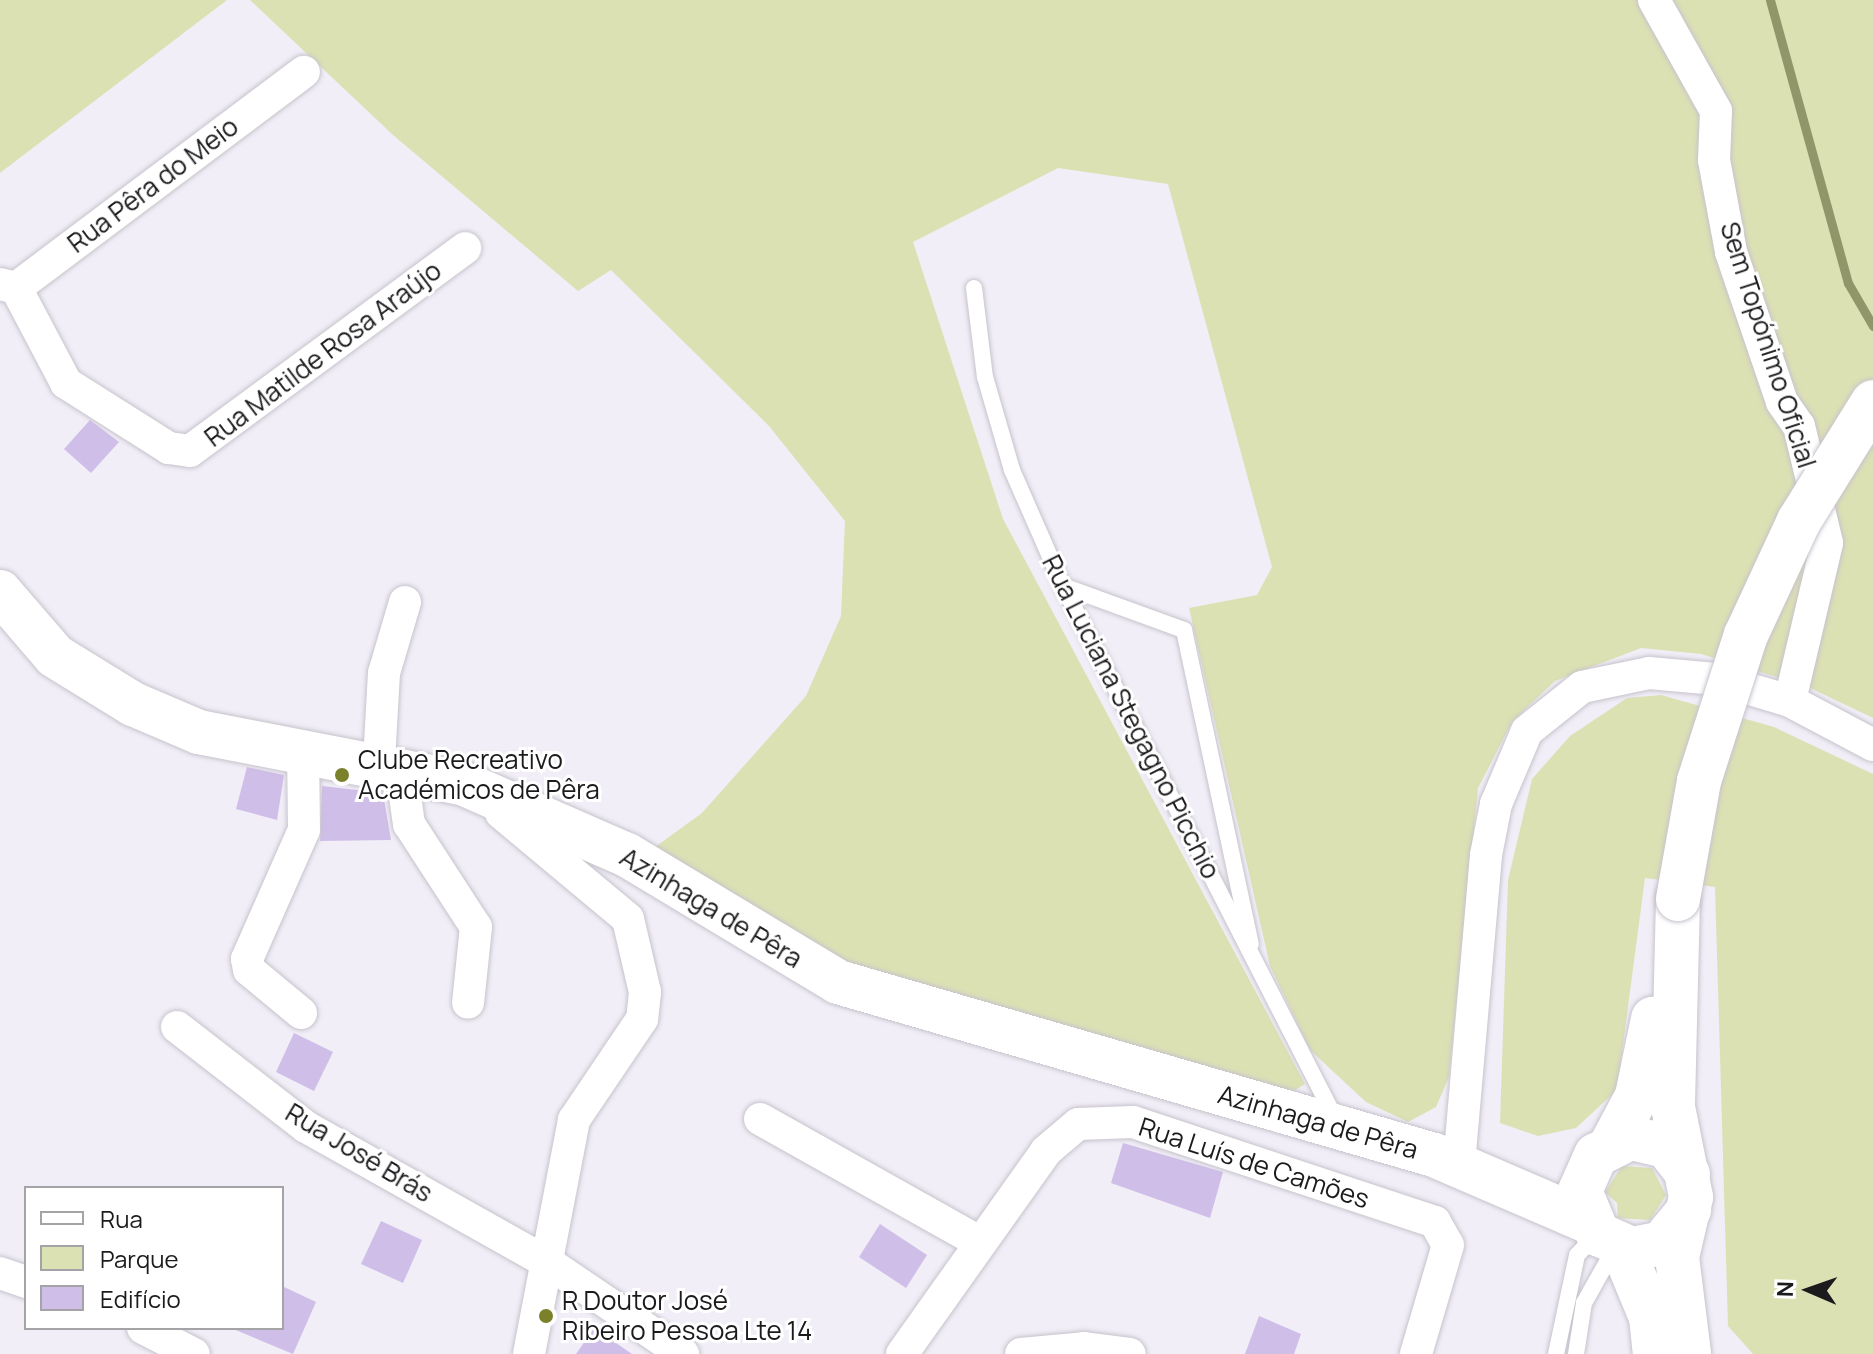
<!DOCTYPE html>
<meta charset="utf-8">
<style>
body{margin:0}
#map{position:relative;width:1873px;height:1354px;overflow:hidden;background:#f1eef7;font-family:Manrope,sans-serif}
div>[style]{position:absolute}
.green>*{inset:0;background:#dce1b4}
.stream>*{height:9px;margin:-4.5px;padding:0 4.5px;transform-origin:4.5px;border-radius:4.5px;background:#91956a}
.building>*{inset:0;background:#cfbee8}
.roads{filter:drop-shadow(0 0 2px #c7c3cc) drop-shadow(0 0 2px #c7c3cc)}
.lane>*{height:16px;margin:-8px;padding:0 8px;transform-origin:8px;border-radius:8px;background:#fff}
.street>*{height:32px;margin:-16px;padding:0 16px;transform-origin:16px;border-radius:16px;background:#fff}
.secondary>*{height:44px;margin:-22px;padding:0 22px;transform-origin:22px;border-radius:22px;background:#fff}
.bridges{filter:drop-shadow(0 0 2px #c7c3cc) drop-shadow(0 0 2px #c7c3cc)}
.secondary-bridge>*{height:44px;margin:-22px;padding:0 22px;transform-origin:22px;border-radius:22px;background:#fff}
.dots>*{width:22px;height:22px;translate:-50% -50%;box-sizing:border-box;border:4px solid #fff;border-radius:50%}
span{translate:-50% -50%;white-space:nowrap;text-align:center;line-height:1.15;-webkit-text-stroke:6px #fff;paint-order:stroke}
.street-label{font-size:26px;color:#1b1a1d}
.poi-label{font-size:26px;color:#1b1a1d}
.left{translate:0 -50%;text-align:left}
.legend{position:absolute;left:24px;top:1186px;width:260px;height:144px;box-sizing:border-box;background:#fff;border:2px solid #a4a3a5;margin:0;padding:10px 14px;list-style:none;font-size:24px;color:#1b1a1d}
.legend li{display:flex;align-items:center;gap:16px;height:40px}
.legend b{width:40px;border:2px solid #a4a3a5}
.north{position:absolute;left:1769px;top:1250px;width:80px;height:80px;-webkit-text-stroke:6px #fff;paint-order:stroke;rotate:272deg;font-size:22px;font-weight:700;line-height:32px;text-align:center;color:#1b1a1d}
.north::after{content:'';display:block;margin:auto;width:28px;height:36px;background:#1b1a1d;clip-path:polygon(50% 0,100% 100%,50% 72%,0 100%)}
</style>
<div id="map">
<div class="green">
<div style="clip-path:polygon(0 0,227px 0,0 173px)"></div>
<div style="clip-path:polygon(250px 0,1873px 0,1873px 718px,1806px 686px,1701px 654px,1641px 648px,1555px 681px,1512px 722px,1478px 788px,1449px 1077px,1436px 1107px,1408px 1122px,1366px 1102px,1310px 1050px,1270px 966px,1189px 608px,1257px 595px,1272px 567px,1168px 184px,1058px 168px,913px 242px,1003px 519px,1305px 1084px,1284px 1097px,831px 964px,644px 855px,702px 813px,806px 696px,841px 616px,845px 521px,769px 426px,611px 270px,578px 291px,393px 135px)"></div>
<div style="clip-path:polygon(1661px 695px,1774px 727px,1873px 774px,1873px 1354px,1753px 1354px,1728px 1326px,1715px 887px,1645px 878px,1617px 1090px,1576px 1128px,1538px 1136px,1500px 1123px,1508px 880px,1532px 779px,1570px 736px,1627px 698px)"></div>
<div style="clip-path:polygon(1622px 1166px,1652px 1168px,1666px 1195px,1650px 1220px,1618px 1218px,1617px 1203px,1605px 1192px)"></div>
</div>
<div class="stream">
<div style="left:1770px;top:0;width:294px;rotate:74.6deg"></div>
<div style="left:1848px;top:283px;width:50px;rotate:59.8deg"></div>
</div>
<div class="building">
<div style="clip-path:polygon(90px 420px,119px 442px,91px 473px,64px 449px)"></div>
<div style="clip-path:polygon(247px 767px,284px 775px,277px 820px,236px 809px)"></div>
<div style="clip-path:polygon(322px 786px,383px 793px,391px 840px,320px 841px)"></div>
<div style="clip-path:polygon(294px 1033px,333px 1052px,314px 1091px,276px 1072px)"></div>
<div style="clip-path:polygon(1123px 1143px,1223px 1172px,1210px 1218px,1111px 1183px)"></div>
<div style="clip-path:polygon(381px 1221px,422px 1240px,403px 1283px,361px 1264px)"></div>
<div style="clip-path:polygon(880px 1224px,927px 1255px,906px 1288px,859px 1257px)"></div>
<div style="clip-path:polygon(282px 1286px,316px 1302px,293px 1354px,231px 1328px,282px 1328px)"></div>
<div style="clip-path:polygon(1259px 1316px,1301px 1334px,1294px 1354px,1245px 1354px)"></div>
<div style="clip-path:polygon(594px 1328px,632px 1354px,576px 1354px)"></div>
</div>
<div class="roads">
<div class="lane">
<div style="left:974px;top:288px;width:90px;rotate:83deg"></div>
<div style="left:985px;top:377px;width:97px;rotate:73.8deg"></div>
<div style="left:1012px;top:470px;width:127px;rotate:66.3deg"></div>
<div style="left:1063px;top:586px;width:598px;rotate:62.92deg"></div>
<div style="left:1063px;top:586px;width:129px;rotate:20deg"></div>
<div style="left:1184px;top:630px;width:321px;rotate:78deg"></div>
<div style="left:1556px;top:1354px;width:101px;rotate:-78deg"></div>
<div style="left:1577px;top:1255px;width:28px;rotate:-46deg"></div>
<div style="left:1576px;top:1354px;width:52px;rotate:-81.1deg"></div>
<div style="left:1584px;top:1303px;width:65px;rotate:-60.7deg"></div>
</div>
<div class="street">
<div style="left:1654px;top:0;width:127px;rotate:60.8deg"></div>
<div style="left:1716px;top:111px;width:49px;rotate:92.3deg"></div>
<div style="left:1714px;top:160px;width:94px;rotate:79.5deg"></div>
<div style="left:1731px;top:252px;width:158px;rotate:71.2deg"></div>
<div style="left:1782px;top:402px;width:29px;rotate:55deg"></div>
<div style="left:1799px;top:426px;width:120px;rotate:76.5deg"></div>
<div style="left:1827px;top:543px;width:162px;rotate:103.2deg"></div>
<div style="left:0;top:284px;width:16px;rotate:14deg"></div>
<div style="left:16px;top:288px;width:360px;rotate:-36.9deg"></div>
<div style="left:16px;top:288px;width:107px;rotate:62.2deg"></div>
<div style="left:66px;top:383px;width:122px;rotate:32.3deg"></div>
<div style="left:169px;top:448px;width:21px;rotate:8deg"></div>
<div style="left:190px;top:451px;width:342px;rotate:-36.4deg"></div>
<div style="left:379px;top:762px;width:89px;rotate:-86.8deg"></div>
<div style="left:384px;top:673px;width:74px;rotate:-73.5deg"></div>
<div style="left:401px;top:768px;width:57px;rotate:81.9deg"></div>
<div style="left:409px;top:824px;width:123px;rotate:57deg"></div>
<div style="left:476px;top:927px;width:76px;rotate:96deg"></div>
<div style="left:501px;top:813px;width:165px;rotate:39.8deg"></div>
<div style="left:628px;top:919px;width:75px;rotate:76.9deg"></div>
<div style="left:645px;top:992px;width:27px;rotate:96deg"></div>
<div style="left:642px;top:1019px;width:122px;rotate:124deg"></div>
<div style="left:574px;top:1120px;width:238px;rotate:100.9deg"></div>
<div style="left:301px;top:1013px;width:67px;rotate:-140.4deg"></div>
<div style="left:249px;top:970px;width:11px;rotate:-100deg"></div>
<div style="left:247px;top:959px;width:141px;rotate:-66.2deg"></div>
<div style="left:304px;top:830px;width:79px;rotate:-90.7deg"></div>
<div style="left:177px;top:1027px;width:163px;rotate:37.8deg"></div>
<div style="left:306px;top:1127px;width:280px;rotate:29.3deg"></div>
<div style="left:550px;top:1264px;width:161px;rotate:34.1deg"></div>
<div style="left:760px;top:1119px;width:253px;rotate:29.3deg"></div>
<div style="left:1459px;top:1164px;width:310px;rotate:-85deg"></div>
<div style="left:1486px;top:855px;width:52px;rotate:-78.9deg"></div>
<div style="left:1496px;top:804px;width:79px;rotate:-67deg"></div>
<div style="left:1527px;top:731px;width:70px;rotate:-38.7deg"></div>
<div style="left:1582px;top:687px;width:68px;rotate:-11.8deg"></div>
<div style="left:1649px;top:673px;width:67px;rotate:5.1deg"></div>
<div style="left:1716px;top:679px;width:77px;rotate:16.6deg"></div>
<div style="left:1790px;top:701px;width:94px;rotate:27.9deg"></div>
<div style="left:0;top:1273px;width:28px;rotate:19deg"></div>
<div style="left:143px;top:1328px;width:57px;rotate:27deg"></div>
<div style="left:902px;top:1354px;width:249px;rotate:-54.6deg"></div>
<div style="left:1046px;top:1151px;width:42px;rotate:-40.2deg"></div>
<div style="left:1078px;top:1124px;width:55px;rotate:-2.1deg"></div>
<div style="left:1133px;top:1122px;width:318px;rotate:18.3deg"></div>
<div style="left:1435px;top:1222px;width:26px;rotate:61deg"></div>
<div style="left:1448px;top:1245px;width:114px;rotate:106.4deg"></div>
<div style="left:1021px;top:1354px;width:63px;rotate:-5.4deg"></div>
<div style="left:1084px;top:1348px;width:46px;rotate:7.4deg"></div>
</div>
<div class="secondary">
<div style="left:0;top:592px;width:84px;rotate:49.3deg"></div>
<div style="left:55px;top:656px;width:92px;rotate:31.6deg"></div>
<div style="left:133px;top:704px;width:72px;rotate:23deg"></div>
<div style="left:199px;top:732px;width:268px;rotate:11deg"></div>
<div style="left:462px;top:783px;width:180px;rotate:23.6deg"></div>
<div style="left:627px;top:855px;width:246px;rotate:31deg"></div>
<div style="left:838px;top:982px;width:621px;rotate:16.19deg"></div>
<div style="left:1434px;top:1155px;width:167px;rotate:23.3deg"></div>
<div style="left:1678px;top:899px;width:208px;rotate:91.4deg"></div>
<div style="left:1673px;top:1107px;width:92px;rotate:78.7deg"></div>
<div style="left:1691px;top:1197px;width:62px;rotate:103.1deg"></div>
<div style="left:1677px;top:1257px;width:98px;rotate:82.9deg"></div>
<div style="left:1612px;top:1143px;width:53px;rotate:-62deg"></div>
<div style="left:1637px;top:1096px;width:79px;rotate:-78.3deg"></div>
<div style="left:1688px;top:1174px;width:36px;rotate:-128deg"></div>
<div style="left:1666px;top:1146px;width:37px;rotate:-167deg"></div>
<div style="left:1630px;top:1138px;width:38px;rotate:153deg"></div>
<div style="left:1596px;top:1155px;width:39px;rotate:114deg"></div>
<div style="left:1580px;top:1191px;width:47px;rotate:67.3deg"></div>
<div style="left:1598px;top:1234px;width:37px;rotate:24deg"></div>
<div style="left:1632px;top:1249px;width:31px;rotate:-11deg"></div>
<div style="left:1662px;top:1243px;width:43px;rotate:-50.7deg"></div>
<div style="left:1622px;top:1247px;width:76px;rotate:67.5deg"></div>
<div style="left:1651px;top:1317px;width:37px;rotate:84deg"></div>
</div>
</div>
<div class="bridges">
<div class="secondary-bridge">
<div style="left:1678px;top:899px;width:120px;rotate:-79.9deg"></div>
<div style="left:1699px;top:781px;width:153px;rotate:-72.2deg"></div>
<div style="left:1746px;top:635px;width:126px;rotate:-65.1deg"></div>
<div style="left:1799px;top:521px;width:140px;rotate:-58.1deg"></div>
</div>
</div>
<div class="dots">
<div style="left:342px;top:775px;background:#7b802a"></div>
<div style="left:546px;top:1316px;background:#7b802a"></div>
</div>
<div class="street-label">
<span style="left:153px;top:185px;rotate:-37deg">Rua Pêra do Meio</span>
<span style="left:1768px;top:345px;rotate:72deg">Sem Topónimo Oficial</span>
<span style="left:323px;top:354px;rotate:-37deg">Rua Matilde Rosa Araújo</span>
<span style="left:1131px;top:717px;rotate:63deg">Rua Luciana Stegagno Picchio</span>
<span style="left:711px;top:908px;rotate:31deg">Azinhaga de Pêra</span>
<span style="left:1318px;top:1122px;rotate:16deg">Azinhaga de Pêra</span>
<span style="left:359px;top:1153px;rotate:31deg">Rua José Brás</span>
<span style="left:1254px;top:1163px;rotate:18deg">Rua Luís de Camões</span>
</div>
<div class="poi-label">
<span class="left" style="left:358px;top:775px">Clube Recreativo<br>Académicos de Pêra</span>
<span class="left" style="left:562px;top:1316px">R Doutor José<br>Ribeiro Pessoa Lte 14</span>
</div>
<ul class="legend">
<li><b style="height:10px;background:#fff"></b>Rua</li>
<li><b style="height:22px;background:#dce1b4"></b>Parque</li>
<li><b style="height:22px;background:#cfbee8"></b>Edifício</li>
</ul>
<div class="north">N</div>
</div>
